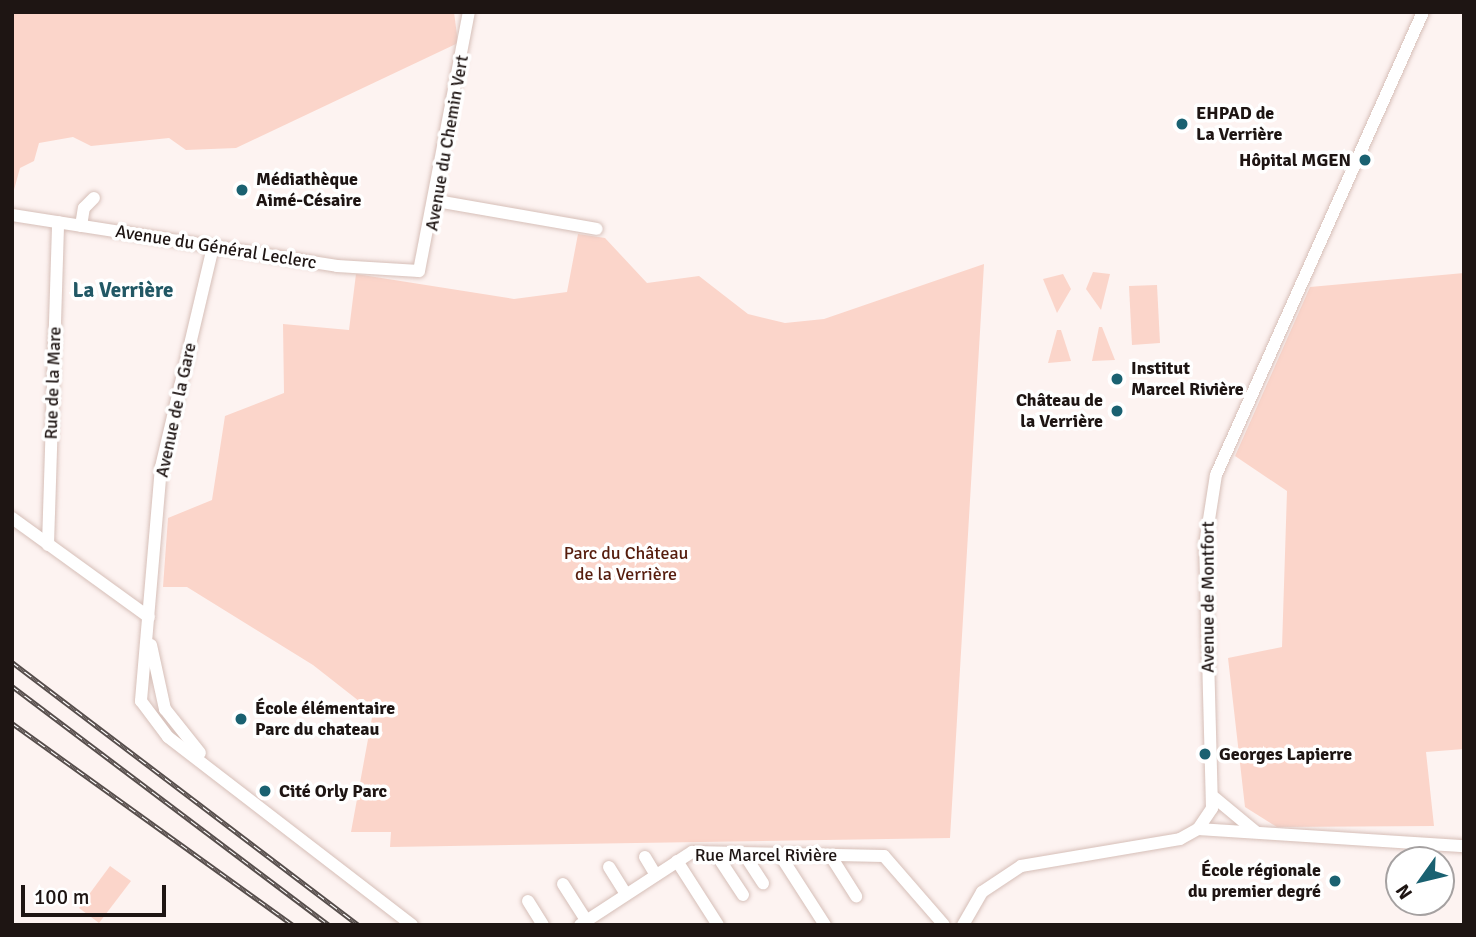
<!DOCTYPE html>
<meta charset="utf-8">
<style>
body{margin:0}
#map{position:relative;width:1476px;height:937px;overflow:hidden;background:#fdf3f1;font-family:Signika,sans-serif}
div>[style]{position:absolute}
.green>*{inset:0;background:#fbd5ca}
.roads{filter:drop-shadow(0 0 2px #d6bfb8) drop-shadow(0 0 2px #d6bfb8)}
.minor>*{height:12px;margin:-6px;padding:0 6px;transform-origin:6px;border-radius:6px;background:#fff}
.rail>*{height:5px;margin-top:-2.5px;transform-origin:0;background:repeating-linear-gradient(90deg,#fff 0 8px,#564d4b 0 16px);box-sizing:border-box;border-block:2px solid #564d4b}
.dots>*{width:19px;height:19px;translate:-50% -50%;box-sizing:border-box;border:4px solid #fff;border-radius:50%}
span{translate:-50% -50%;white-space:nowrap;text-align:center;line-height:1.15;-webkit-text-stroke:7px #fff;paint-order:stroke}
.poi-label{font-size:18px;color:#1e1513;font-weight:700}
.left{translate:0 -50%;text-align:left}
.right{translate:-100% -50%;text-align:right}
.street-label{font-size:18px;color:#1e1513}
.park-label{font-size:18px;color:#561d0d}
.quarter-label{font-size:21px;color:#225865;font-weight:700}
.frame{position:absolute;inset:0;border:14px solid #1e1513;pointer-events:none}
.north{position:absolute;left:1385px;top:846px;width:70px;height:70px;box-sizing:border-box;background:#fff;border:2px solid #a5a1a1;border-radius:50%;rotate:236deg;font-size:19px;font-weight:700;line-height:28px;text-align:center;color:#1e1513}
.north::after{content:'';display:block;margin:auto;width:24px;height:32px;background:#1a6171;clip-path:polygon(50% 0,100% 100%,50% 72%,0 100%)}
.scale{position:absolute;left:21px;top:885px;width:145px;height:32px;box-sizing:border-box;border:4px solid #1e1513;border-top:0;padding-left:9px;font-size:21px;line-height:24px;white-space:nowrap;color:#1e1513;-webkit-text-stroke:5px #fff;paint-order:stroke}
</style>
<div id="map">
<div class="green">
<div style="clip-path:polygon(12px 12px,454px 12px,458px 43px,236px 148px,186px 150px,169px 138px,91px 146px,73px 137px,39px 143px,34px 161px,20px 168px,12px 197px)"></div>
<div style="clip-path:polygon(578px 234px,605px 238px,647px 283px,699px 276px,748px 314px,785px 323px,824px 319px,984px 264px,950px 838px,390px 847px,391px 832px,351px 832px,373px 712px,313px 665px,187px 587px,163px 587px,168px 518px,212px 500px,225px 416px,284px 393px,283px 324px,349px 330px,356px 274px,514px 299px,567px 292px)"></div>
<div style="clip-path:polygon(1093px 272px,1110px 274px,1101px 310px,1086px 289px)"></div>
<div style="clip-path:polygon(1464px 273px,1464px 749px,1426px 752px,1434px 826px,1277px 827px,1245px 807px,1228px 658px,1282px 647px,1287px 491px,1235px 456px,1310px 287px)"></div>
<div style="clip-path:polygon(1063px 274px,1071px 289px,1057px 313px,1043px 279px)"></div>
<div style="clip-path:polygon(1157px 285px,1160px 343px,1132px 345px,1129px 286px)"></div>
<div style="clip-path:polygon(1099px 327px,1102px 327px,1115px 360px,1092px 361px)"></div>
<div style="clip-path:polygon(1057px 330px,1061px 330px,1071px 361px,1048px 363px)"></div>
<div style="clip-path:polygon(110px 866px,131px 881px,99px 923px,79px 908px)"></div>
</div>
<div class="roads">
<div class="minor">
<div style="left:437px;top:201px;width:162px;rotate:9.9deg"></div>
<div style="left:12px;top:215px;width:329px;rotate:8.9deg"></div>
<div style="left:337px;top:266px;width:82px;rotate:3.5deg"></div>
<div style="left:419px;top:271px;width:264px;rotate:-79.1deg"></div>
<div style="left:81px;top:226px;width:18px;rotate:-81deg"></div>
<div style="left:84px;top:208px;width:14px;rotate:-45deg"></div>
<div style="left:213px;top:247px;width:226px;rotate:103.3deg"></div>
<div style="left:161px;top:467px;width:235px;rotate:94.9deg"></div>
<div style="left:141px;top:701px;width:45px;rotate:53.1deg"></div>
<div style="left:168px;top:737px;width:308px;rotate:37.6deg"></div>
<div style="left:12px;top:518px;width:169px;rotate:35.9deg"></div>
<div style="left:48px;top:545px;width:323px;rotate:-88.2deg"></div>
<div style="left:151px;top:645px;width:66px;rotate:77.7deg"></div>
<div style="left:165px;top:709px;width:56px;rotate:51.5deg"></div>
<div style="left:1215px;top:798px;width:53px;rotate:39.7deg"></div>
<div style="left:1198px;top:829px;width:267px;rotate:3.7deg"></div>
<div style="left:716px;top:854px;width:49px;rotate:56.6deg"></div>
<div style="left:744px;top:854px;width:35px;rotate:57deg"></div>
<div style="left:780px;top:855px;width:83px;rotate:57.3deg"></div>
<div style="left:830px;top:855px;width:49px;rotate:57.6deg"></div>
<div style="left:645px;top:857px;width:21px;rotate:59deg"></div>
<div style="left:677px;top:861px;width:76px;rotate:57.4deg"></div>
<div style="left:609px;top:867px;width:32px;rotate:58deg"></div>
<div style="left:563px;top:884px;width:43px;rotate:57.4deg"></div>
<div style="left:528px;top:901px;width:28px;rotate:58deg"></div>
<div style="left:580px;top:925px;width:134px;rotate:-33.1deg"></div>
<div style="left:692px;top:852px;width:192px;rotate:1.2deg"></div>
<div style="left:884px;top:856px;width:91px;rotate:49deg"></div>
<div style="left:963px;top:925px;width:38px;rotate:-60deg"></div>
<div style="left:982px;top:892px;width:47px;rotate:-33.7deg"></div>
<div style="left:1021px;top:866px;width:161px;rotate:-9.6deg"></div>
<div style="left:1180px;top:839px;width:21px;rotate:-29deg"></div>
<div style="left:1198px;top:829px;width:25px;rotate:-56deg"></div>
<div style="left:1212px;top:808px;width:263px;rotate:-91.5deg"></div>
<div style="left:1205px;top:545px;width:71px;rotate:-81.1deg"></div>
<div style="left:1216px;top:475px;width:507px;rotate:-65.91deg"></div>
</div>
</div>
<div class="rail">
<div style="left:12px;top:662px;width:435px;rotate:37.2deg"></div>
<div style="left:12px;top:686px;width:397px;rotate:37deg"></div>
<div style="left:12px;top:723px;width:346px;rotate:35.7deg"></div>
</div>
<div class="dots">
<div style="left:1182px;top:124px;background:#1a6171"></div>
<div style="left:1365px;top:160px;background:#1a6171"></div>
<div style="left:242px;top:190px;background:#1a6171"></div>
<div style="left:1117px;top:379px;background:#1a6171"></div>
<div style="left:1117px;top:411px;background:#1a6171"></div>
<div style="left:241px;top:719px;background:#1a6171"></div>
<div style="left:1205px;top:754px;background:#1a6171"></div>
<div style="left:265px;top:791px;background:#1a6171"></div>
<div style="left:1335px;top:881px;background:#1a6171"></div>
</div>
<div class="poi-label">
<span class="left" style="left:1196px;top:124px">EHPAD de<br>La Verrière</span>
<span class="right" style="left:1351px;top:160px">Hôpital MGEN</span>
<span class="left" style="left:256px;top:190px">Médiathèque<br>Aimé-Césaire</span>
<span class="left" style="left:1131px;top:379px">Institut<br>Marcel Rivière</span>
<span class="right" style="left:1103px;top:411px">Château de<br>la Verrière</span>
<span class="left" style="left:255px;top:719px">École élémentaire<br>Parc du chateau</span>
<span class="left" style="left:1219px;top:754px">Georges Lapierre</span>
<span class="left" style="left:279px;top:791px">Cité Orly Parc</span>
<span class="right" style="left:1321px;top:881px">École régionale<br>du premier degré</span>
</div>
<div class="street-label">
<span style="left:447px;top:143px;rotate:-80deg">Avenue du Chemin Vert</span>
<span style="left:216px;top:247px;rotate:9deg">Avenue du Général Leclerc</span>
<span style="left:53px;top:383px;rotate:-88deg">Rue de la Mare</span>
<span style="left:176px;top:410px;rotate:-78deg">Avenue de la Gare</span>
<span style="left:1208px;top:597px;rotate:-90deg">Avenue de Montfort</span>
<span style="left:766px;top:855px">Rue Marcel Rivière</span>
</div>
<div class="park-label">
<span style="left:626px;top:564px">Parc du Château<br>de la Verrière</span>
</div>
<div class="quarter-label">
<span style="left:123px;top:290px">La Verrière</span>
</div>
<div class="frame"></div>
<div class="north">N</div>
<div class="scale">100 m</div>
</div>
